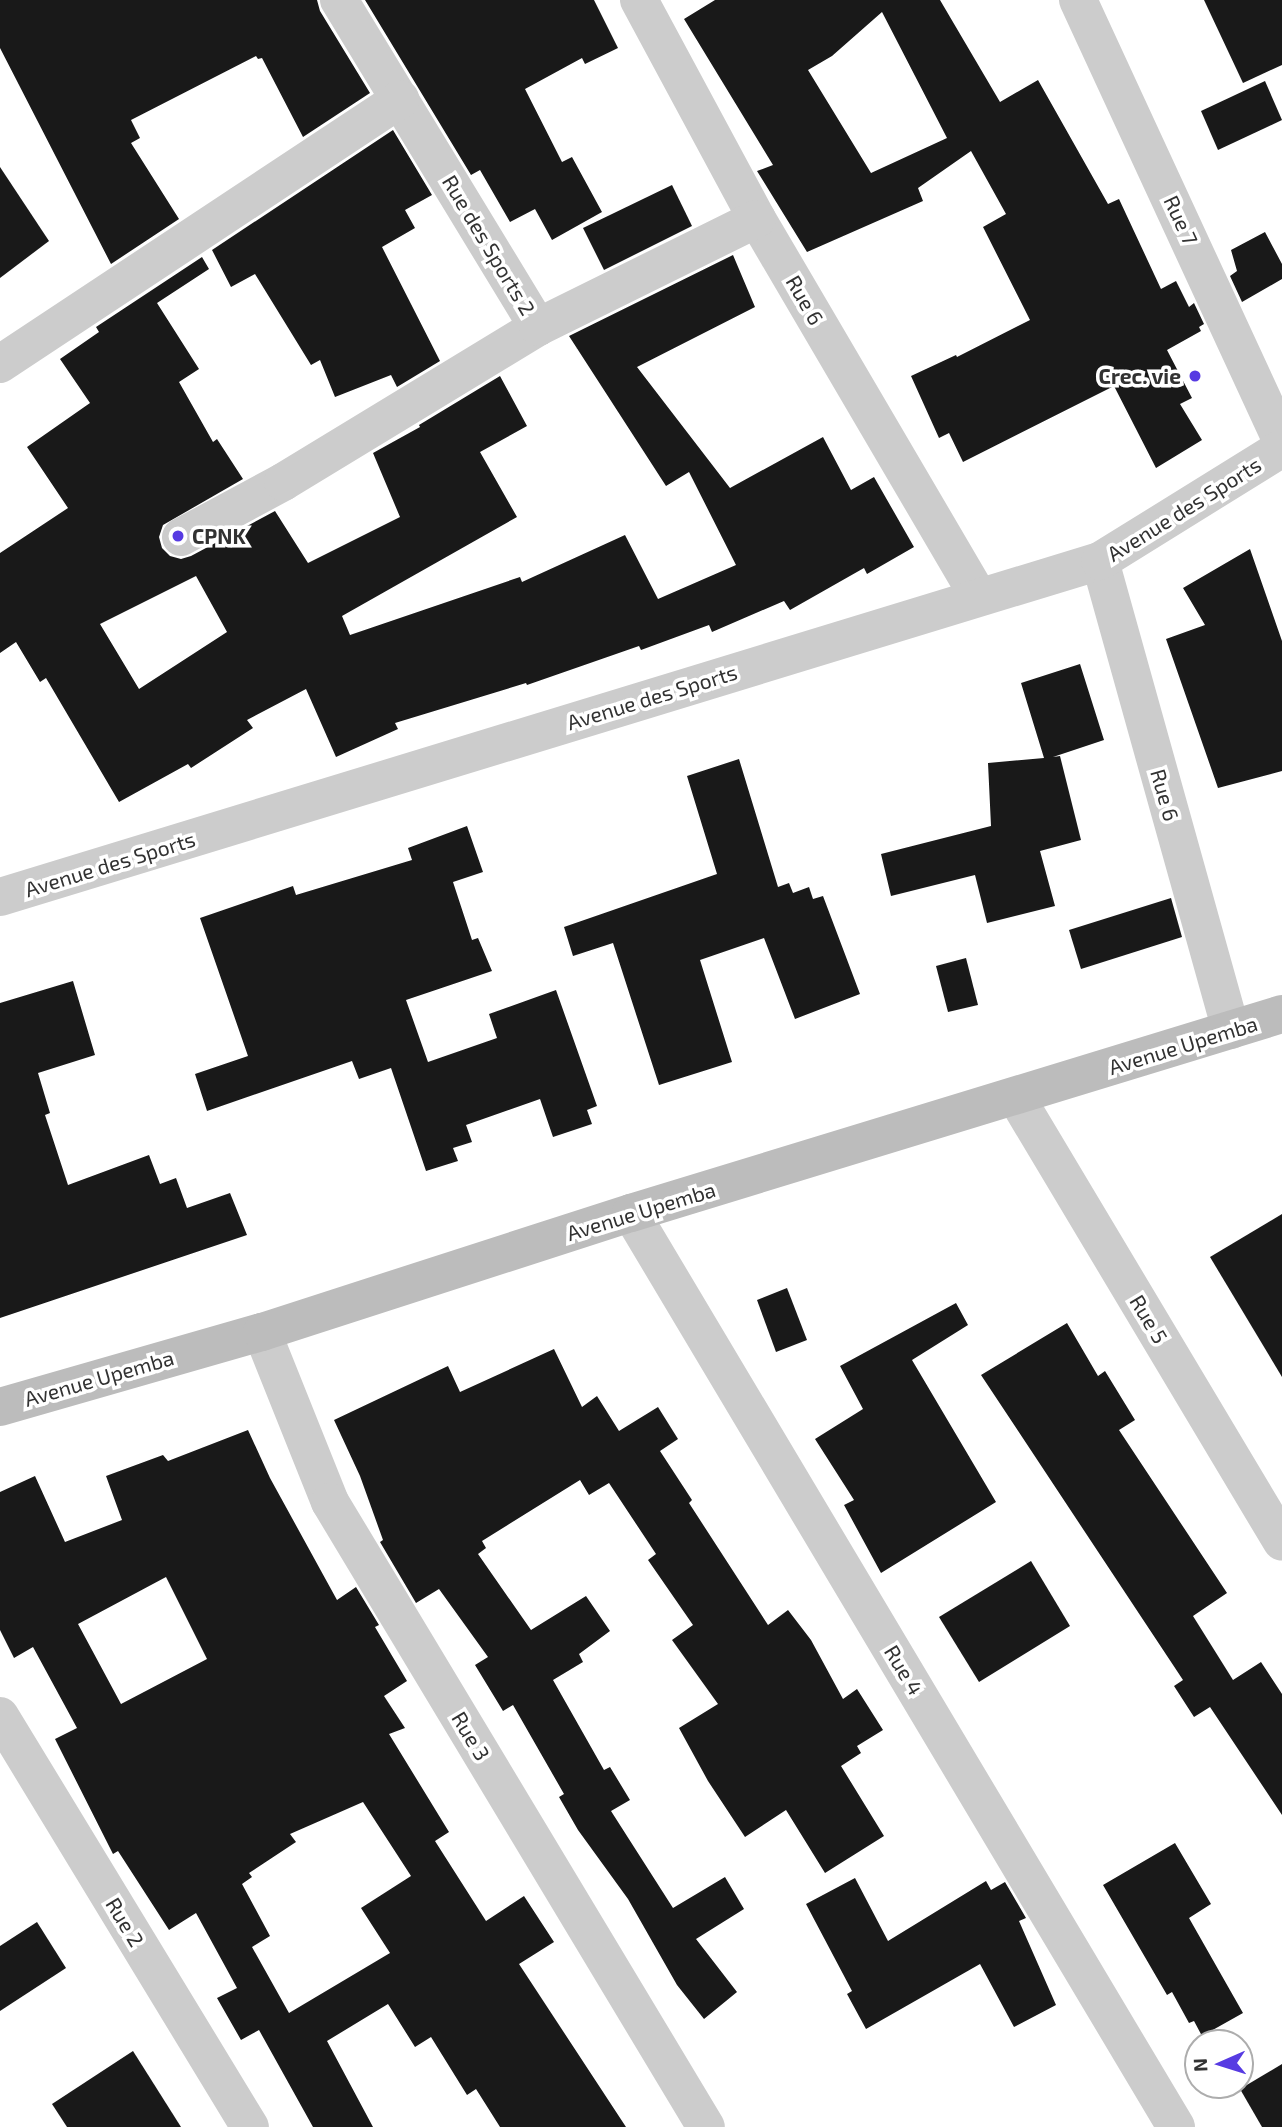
<!DOCTYPE html>
<style>
body{margin:0}
#map{position:relative;width:1282px;height:2127px;overflow:hidden;background:#fff;font-family:"Exo 2",sans-serif}
div>[style]{position:absolute}
.building>*{inset:0;background:#191919}
.street>*{height:38px;margin:-19px;padding:0 19px;transform-origin:19px;border-radius:19px;background:#ccc}
.secondary>*{height:38px;margin:-19px;padding:0 19px;transform-origin:19px;border-radius:19px;background:#bcbcbc}
.dots>*{width:19px;height:19px;translate:-50% -50%;box-sizing:border-box;border:4px solid #fff;border-radius:50%}
span{translate:-50% -50%;white-space:nowrap;text-align:center;line-height:1.15;-webkit-text-stroke:7px #fff;paint-order:stroke}
.street-label{font-size:21px;color:#323232}
.poi-label{font-size:21px;color:#323232;font-weight:700}
.right{translate:-100% -50%;text-align:right}
.left{translate:0 -50%;text-align:left}
.north{position:absolute;left:1184px;top:2029px;width:70px;height:70px;box-sizing:border-box;background:#fff;border:2px solid #adadad;border-radius:50%;rotate:267deg;font-size:19px;font-weight:700;line-height:28px;text-align:center;color:#323232}
.north::after{content:'';display:block;margin:auto;width:24px;height:32px;background:#573be2;clip-path:polygon(50% 0,100% 100%,50% 72%,0 100%)}
</style>
<div id="map">
<div class="building">
<div style="clip-path:polygon(0 0,317px 0,320px 11px,370px 93px,303px 137px,262px 58px,258px 59px,256px 56px,131px 120px,140px 138px,131px 143px,179px 219px,111px 264px,0 48px)"></div>
<div style="clip-path:polygon(365px 0,594px 0,618px 48px,585px 64px,582px 58px,525px 89px,562px 162px,572px 157px,602px 212px,552px 240px,535px 209px,510px 222px,480px 170px,471px 175px)"></div>
<div style="clip-path:polygon(evenodd,715px 0,940px 0,1000px 102px,1038px 80px,1108px 204px,1119px 199px,1161px 289px,1176px 281px,1189px 307px,1194px 303px,1204px 324px,1199px 327px,1201px 331px,1167px 350px,1192px 398px,1180px 404px,1202px 440px,1156px 468px,1114px 386px,963px 462px,949px 433px,939px 438px,911px 376px,956px 355px,957px 357px,1030px 320px,983px 227px,1006px 214px,971px 151px,918px 188px,923px 201px,807px 252px,757px 171px,773px 165px,684px 19px,715px 0,882px 12px,947px 138px,871px 173px,808px 70px,832px 56px,882px 12px)"></div>
<div style="clip-path:polygon(1204px 0,1282px 0,1282px 65px,1243px 83px)"></div>
<div style="clip-path:polygon(1265px 81px,1282px 120px,1218px 150px,1201px 111px)"></div>
<div style="clip-path:polygon(393px 130px,432px 195px,405px 210px,415px 228px,382px 247px,440px 361px,397px 387px,391px 375px,335px 397px,320px 360px,311px 365px,255px 274px,231px 287px,212px 250px)"></div>
<div style="clip-path:polygon(0 167px,49px 241px,0 278px)"></div>
<div style="clip-path:polygon(672px 185px,692px 226px,604px 270px,583px 228px)"></div>
<div style="clip-path:polygon(1265px 232px,1282px 264px,1282px 279px,1242px 302px,1230px 276px,1237px 271px,1231px 250px)"></div>
<div style="clip-path:polygon(evenodd,733px 255px,755px 307px,637px 367px,730px 488px,823px 437px,851px 490px,874px 477px,914px 547px,867px 574px,864px 568px,790px 610px,784px 601px,712px 632px,709px 625px,641px 650px,639px 646px,527px 685px,526px 683px,395px 723px,398px 729px,336px 757px,306px 689px,247px 720px,253px 728px,191px 768px,188px 764px,119px 802px,46px 678px,40px 682px,16px 642px,0 653px,0 553px,68px 508px,27px 447px,90px 403px,60px 359px,99px 332px,96px 327px,202px 257px,209px 269px,157px 303px,199px 369px,179px 382px,213px 442px,217px 439px,243px 479px,163px 525px,159px 537px,162px 548px,170px 556px,181px 559px,191px 556px,275px 511px,308px 563px,400px 517px,373px 453px,420px 427px,419px 425px,500px 376px,527px 426px,480px 452px,517px 517px,342px 616px,350px 635px,520px 577px,522px 582px,625px 535px,658px 599px,736px 565px,689px 472px,666px 486px,569px 336px,733px 255px,196px 576px,227px 632px,139px 689px,100px 624px,196px 576px)"></div>
<div style="clip-path:polygon(1250px 549px,1282px 641px,1282px 771px,1218px 788px,1166px 639px,1205px 625px,1183px 588px)"></div>
<div style="clip-path:polygon(1080px 664px,1104px 740px,1053px 757px,1060px 756px,1081px 840px,1040px 851px,1055px 906px,987px 923px,975px 875px,891px 896px,881px 854px,991px 826px,988px 763px,1044px 758px,1021px 683px)"></div>
<div style="clip-path:polygon(739px 759px,778px 887px,789px 883px,793px 893px,809px 887px,813px 899px,823px 896px,860px 994px,795px 1019px,764px 938px,700px 960px,732px 1062px,659px 1085px,613px 943px,573px 956px,564px 927px,717px 874px,687px 776px)"></div>
<div style="clip-path:polygon(467px 826px,483px 872px,453px 882px,472px 940px,478px 938px,492px 971px,406px 1000px,428px 1062px,497px 1038px,489px 1014px,556px 990px,597px 1106px,587px 1110px,592px 1124px,553px 1137px,540px 1099px,466px 1125px,472px 1142px,453px 1148px,458px 1161px,426px 1171px,391px 1068px,359px 1079px,352px 1061px,207px 1111px,195px 1074px,248px 1056px,200px 918px,293px 886px,296px 895px,412px 860px,408px 848px)"></div>
<div style="clip-path:polygon(1171px 898px,1182px 937px,1081px 969px,1069px 930px)"></div>
<div style="clip-path:polygon(966px 958px,978px 1005px,948px 1012px,936px 966px)"></div>
<div style="clip-path:polygon(73px 981px,95px 1055px,38px 1073px,50px 1113px,45px 1115px,68px 1185px,149px 1155px,160px 1184px,176px 1178px,187px 1208px,230px 1193px,247px 1235px,0 1318px,0 1003px)"></div>
<div style="clip-path:polygon(1282px 1214px,1282px 1377px,1210px 1257px)"></div>
<div style="clip-path:polygon(787px 1288px,807px 1340px,776px 1352px,757px 1300px)"></div>
<div style="clip-path:polygon(956px 1303px,968px 1325px,912px 1360px,996px 1502px,881px 1573px,844px 1505px,854px 1500px,815px 1439px,863px 1409px,840px 1366px)"></div>
<div style="clip-path:polygon(1067px 1323px,1098px 1376px,1105px 1371px,1135px 1420px,1119px 1430px,1227px 1593px,1193px 1616px,1233px 1680px,1261px 1662px,1282px 1694px,1282px 1815px,1210px 1707px,1194px 1717px,1174px 1686px,1183px 1680px,981px 1375px)"></div>
<div style="clip-path:polygon(554px 1349px,582px 1407px,597px 1396px,619px 1431px,658px 1407px,678px 1439px,660px 1451px,692px 1500px,689px 1503px,768px 1625px,788px 1610px,811px 1640px,843px 1699px,857px 1689px,883px 1730px,857px 1746px,861px 1753px,841px 1766px,884px 1836px,825px 1873px,786px 1810px,745px 1837px,708px 1781px,679px 1728px,718px 1704px,672px 1640px,693px 1625px,648px 1560px,656px 1554px,609px 1483px,589px 1495px,580px 1480px,482px 1541px,486px 1548px,478px 1554px,531px 1630px,586px 1596px,610px 1631px,579px 1654px,583px 1662px,553px 1680px,604px 1770px,610px 1767px,630px 1800px,611px 1811px,673px 1908px,725px 1877px,744px 1909px,696px 1939px,737px 1992px,704px 2019px,677px 1985px,628px 1899px,578px 1830px,559px 1797px,564px 1794px,513px 1705px,503px 1711px,475px 1665px,488px 1657px,439px 1589px,416px 1603px,380px 1542px,383px 1540px,360px 1476px,334px 1420px,448px 1366px,460px 1392px)"></div>
<div style="clip-path:polygon(evenodd,248px 1430px,270px 1478px,337px 1600px,356px 1587px,379px 1625px,375px 1627px,407px 1681px,384px 1696px,405px 1728px,389px 1734px,449px 1832px,435px 1841px,486px 1921px,524px 1896px,554px 1942px,519px 1964px,626px 2127px,500px 2127px,476px 2089px,467px 2095px,431px 2037px,415px 2047px,388px 2004px,327px 2041px,373px 2127px,313px 2127px,259px 2030px,241px 2040px,217px 1998px,237px 1988px,196px 1913px,169px 1930px,118px 1851px,113px 1854px,55px 1739px,77px 1728px,33px 1647px,14px 1658px,0 1630px,0 1492px,35px 1476px,65px 1542px,122px 1520px,106px 1476px,163px 1455px,168px 1461px,248px 1430px,166px 1577px,207px 1659px,121px 1704px,78px 1624px,166px 1577px,248px 1430px,363px 1802px,411px 1876px,361px 1908px,390px 1953px,289px 2013px,252px 1947px,270px 1936px,242px 1884px,252px 1877px,249px 1873px,296px 1842px,290px 1834px,363px 1802px)"></div>
<div style="clip-path:polygon(1031px 1561px,1070px 1626px,979px 1682px,939px 1617px)"></div>
<div style="clip-path:polygon(1175px 1843px,1211px 1904px,1189px 1918px,1243px 2013px,1202px 2036px,1194px 2021px,1189px 2023px,1172px 1992px,1167px 1995px,1103px 1885px)"></div>
<div style="clip-path:polygon(855px 1878px,888px 1941px,986px 1881px,991px 1890px,1005px 1882px,1026px 1918px,1019px 1921px,1056px 2005px,1014px 2027px,980px 1964px,866px 2029px,847px 1994px,852px 1991px,806px 1904px)"></div>
<div style="clip-path:polygon(37px 1922px,66px 1968px,0 2011px,0 1946px)"></div>
<div style="clip-path:polygon(133px 2051px,181px 2127px,67px 2127px,52px 2104px)"></div>
<div style="clip-path:polygon(1282px 2064px,1282px 2127px,1262px 2127px,1240px 2089px)"></div>
</div>
<div class="street">
<div style="left:339px;top:0;width:383px;rotate:58.7deg"></div>
<div style="left:639px;top:0;width:249px;rotate:61.7deg"></div>
<div style="left:757px;top:219px;width:438px;rotate:59.6deg"></div>
<div style="left:1078px;top:0;width:486px;rotate:65.2deg"></div>
<div style="left:0;top:364px;width:480px;rotate:-33.5deg"></div>
<div style="left:181px;top:537px;width:116px;rotate:-28.3deg"></div>
<div style="left:283px;top:482px;width:298px;rotate:-31.3deg"></div>
<div style="left:538px;top:327px;width:244px;rotate:-26.3deg"></div>
<div style="left:1100px;top:561px;width:487px;rotate:74.4deg"></div>
<div style="left:0;top:897px;width:1150px;rotate:-16.99deg"></div>
<div style="left:1100px;top:561px;width:214px;rotate:-31.8deg"></div>
<div style="left:1016px;top:1097px;width:518px;rotate:59.13deg"></div>
<div style="left:631px;top:1213px;width:1064px;rotate:59.19deg"></div>
<div style="left:262px;top:1332px;width:183px;rotate:68.2deg"></div>
<div style="left:330px;top:1502px;width:729px;rotate:58.97deg"></div>
<div style="left:0;top:1716px;width:481px;rotate:58.7deg"></div>
</div>
<div class="secondary">
<div style="left:0;top:1407px;width:273px;rotate:-16deg"></div>
<div style="left:262px;top:1332px;width:388px;rotate:-17.9deg"></div>
<div style="left:631px;top:1213px;width:681px;rotate:-17deg"></div>
</div>
<div class="dots">
<div style="left:1195px;top:376px;background:#573be2"></div>
<div style="left:178px;top:536px;background:#573be2"></div>
</div>
<div class="street-label">
<span style="left:1181px;top:220px;rotate:65deg">Rue 7</span>
<span style="left:489px;top:245px;rotate:59deg">Rue des Sports 2</span>
<span style="left:805px;top:300px;rotate:60deg">Rue 6</span>
<span style="left:1184px;top:509px;rotate:-32deg">Avenue des Sports</span>
<span style="left:652px;top:697px;rotate:-17deg">Avenue des Sports</span>
<span style="left:1165px;top:795px;rotate:74deg">Rue 6</span>
<span style="left:110px;top:864px;rotate:-17deg">Avenue des Sports</span>
<span style="left:1183px;top:1045px;rotate:-17deg">Avenue Upemba</span>
<span style="left:641px;top:1211px;rotate:-17deg">Avenue Upemba</span>
<span style="left:1149px;top:1319px;rotate:59deg">Rue 5</span>
<span style="left:99px;top:1378px;rotate:-16deg">Avenue Upemba</span>
<span style="left:904px;top:1670px;rotate:59deg">Rue 4</span>
<span style="left:471px;top:1736px;rotate:59deg">Rue 3</span>
<span style="left:125px;top:1922px;rotate:59deg">Rue 2</span>
</div>
<div class="poi-label">
<span class="right" style="left:1181px;top:376px">Crec. vie</span>
<span class="left" style="left:192px;top:536px">CPNK</span>
</div>
<div class="north">N</div>
</div>
